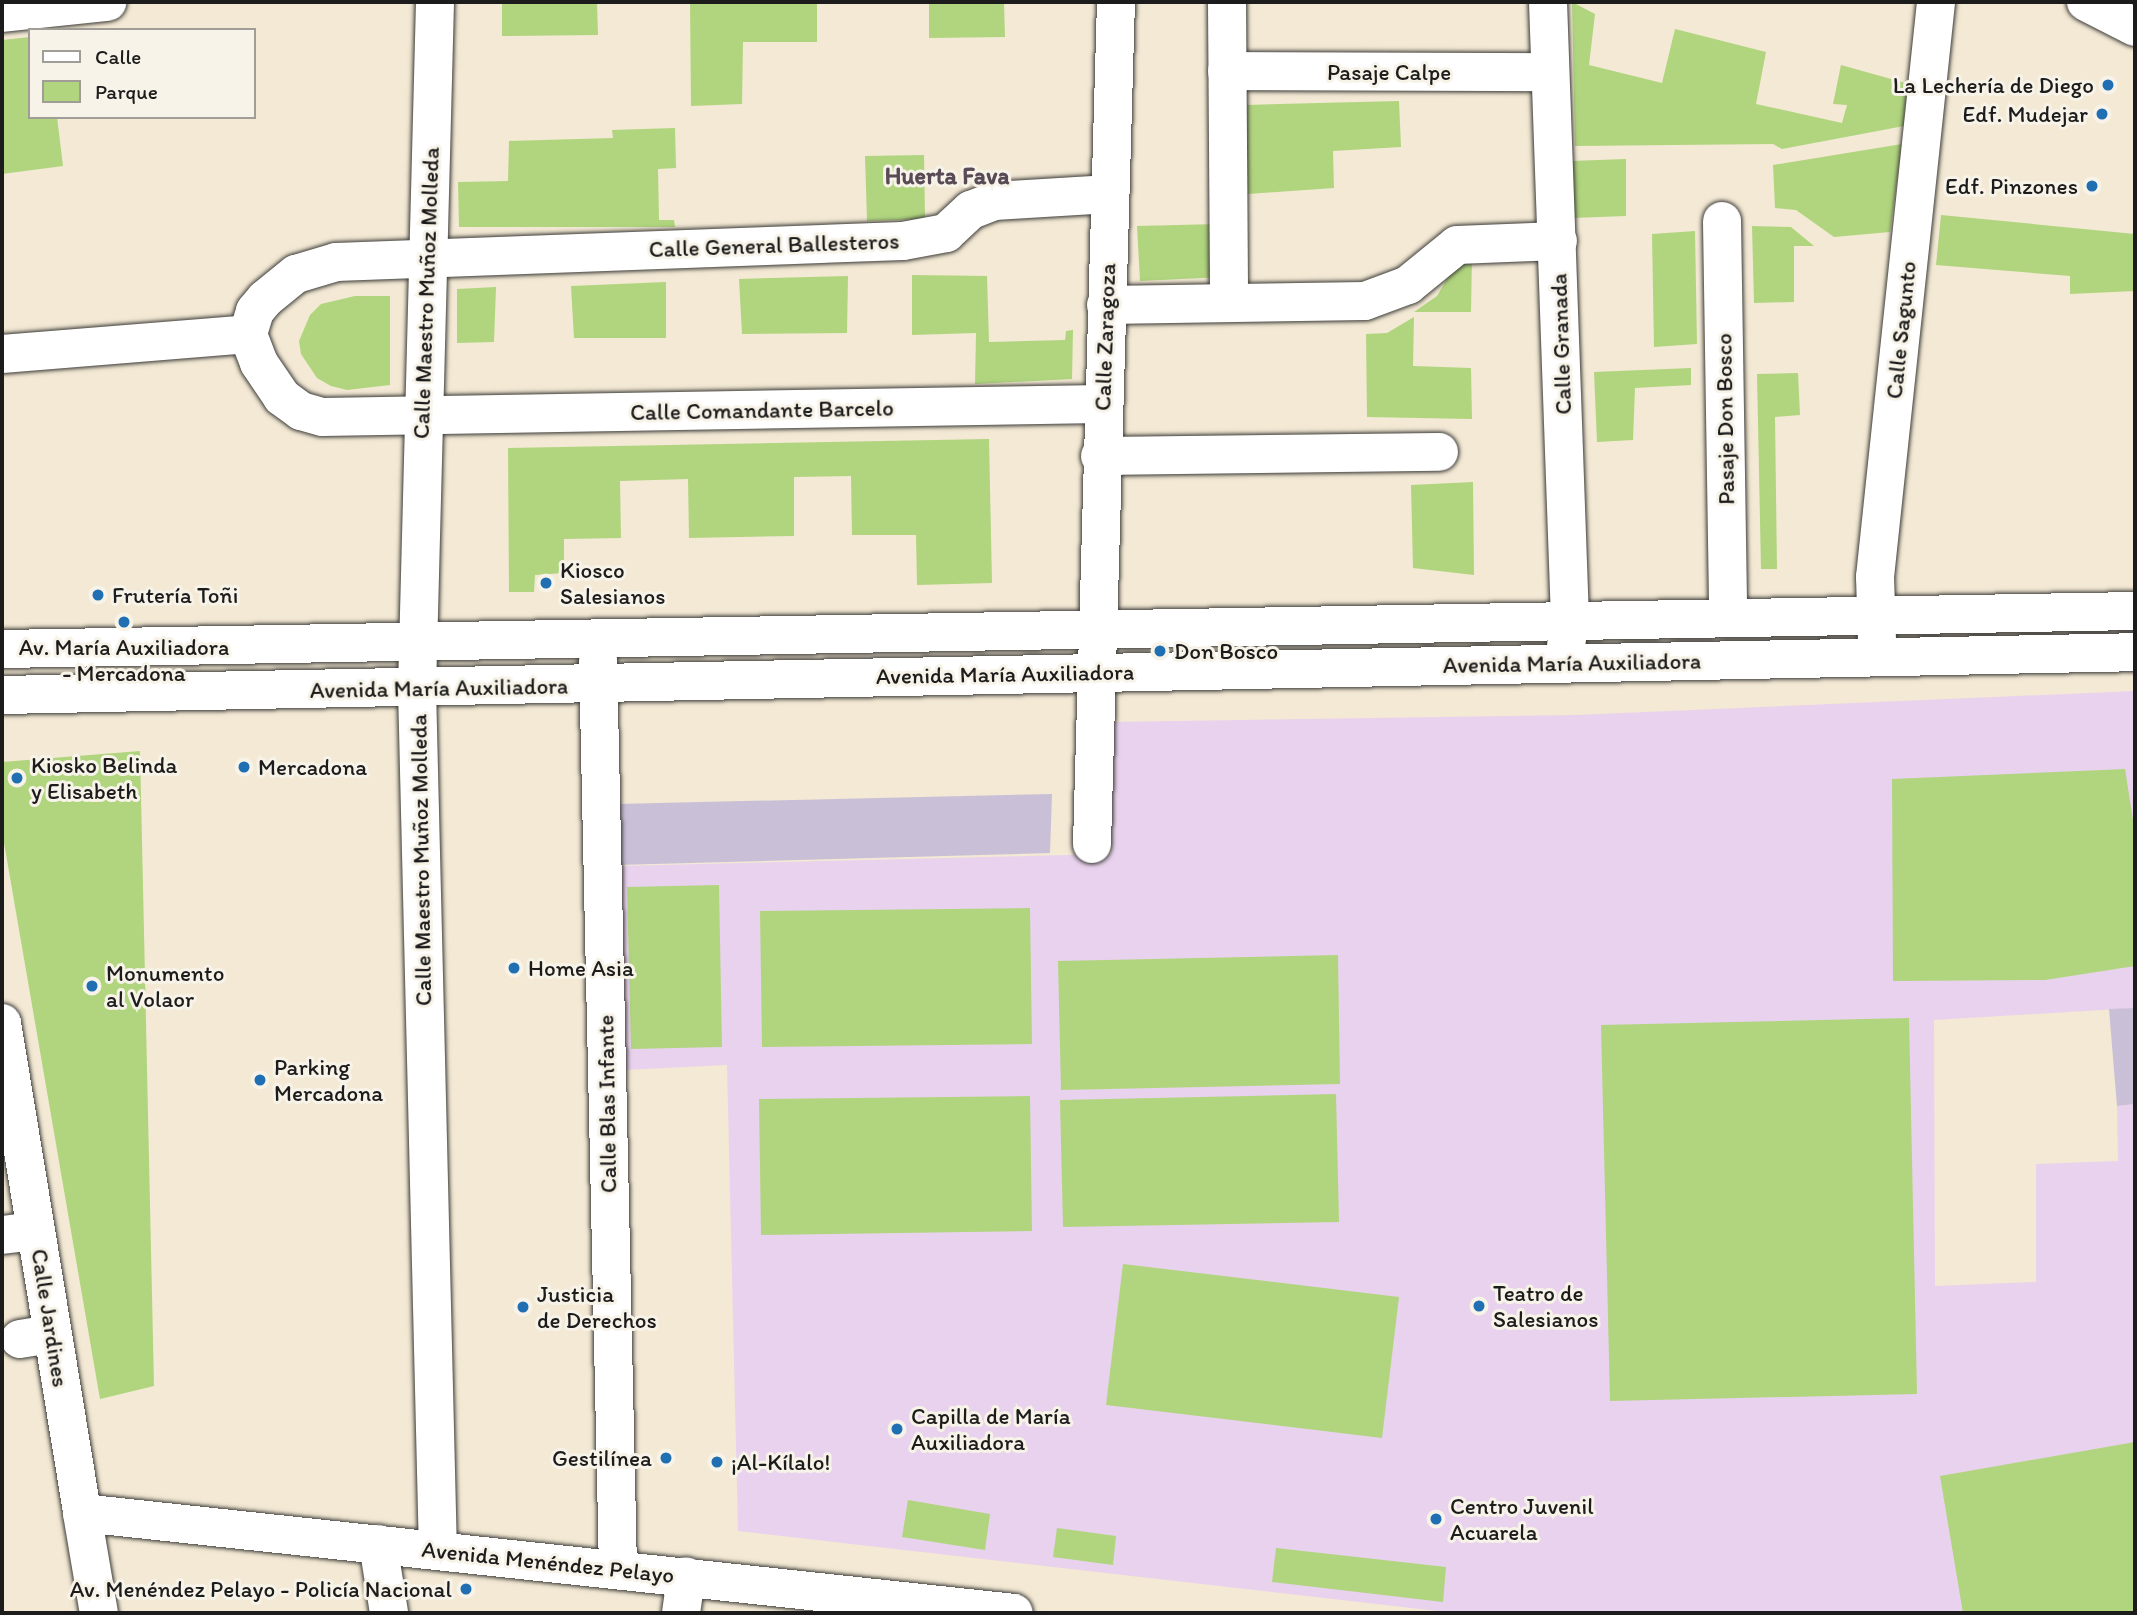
<!DOCTYPE html>
<meta charset="utf-8">
<style>
body{margin:0}
#map{position:relative;width:2137px;height:1615px;overflow:hidden;background:#f3e9d4;font-family:Itim,sans-serif}
div>[style]{position:absolute}
.built>*{inset:0;background:#e9d2ed}
.industrial>*{inset:0;background:#c9bfd7}
.green>*{inset:0;background:#b0d57e}
.roads{filter:drop-shadow(0 0 2px #3c3b38) drop-shadow(0 0 2px #3c3b38)}
.minor>*{height:38px;margin:-19px;padding:0 19px;transform-origin:19px;border-radius:19px;background:#fff}
.major>*{height:38px;margin:-19px;padding:0 19px;transform-origin:19px;border-radius:19px;background:#fff}
.dots>*{width:19px;height:19px;translate:-50% -50%;box-sizing:border-box;border:4px solid #f7f3e8;border-radius:50%}
span{translate:-50% -50%;white-space:nowrap;text-align:center;line-height:1.15;-webkit-text-stroke:6px #f7f3e8;paint-order:stroke}
.street-label{font-size:23px;color:#1c1c1c}
.poi-label{font-size:23px;color:#1c1c1c}
.right{translate:-100% -50%;text-align:right}
.left{translate:0 -50%;text-align:left}
.neighbourhood-label{font-size:24px;color:#594b56;font-weight:700}
.frame{position:absolute;inset:0;border:4px solid #1c1c1c;pointer-events:none}
.legend{position:absolute;left:28px;top:28px;width:228px;height:91px;box-sizing:border-box;background:#f7f3e8;border:2px solid #9f9d96;margin:0;padding:9px 12px;list-style:none;font-size:21px;color:#1c1c1c}
.legend li{display:flex;align-items:center;gap:14px;height:35px}
.legend b{width:35px;border:2px solid #9f9d96}
</style>
<div id="map">
<div class="built">
<div style="clip-path:polygon(2135px 691px,2135px 1008px,1934px 1020px,1935px 1286px,2036px 1282px,2036px 1164px,2118px 1161px,2117px 1106px,2135px 1104px,2135px 1613px,1455px 1613px,738px 1531px,727px 1065px,623px 1070px,617px 866px,1111px 854px,1111px 722px,1576px 715px)"></div>
</div>
<div class="industrial">
<div style="clip-path:polygon(1052px 794px,1050px 853px,617px 865px,617px 804px)"></div>
<div style="clip-path:polygon(2135px 1008px,2135px 1104px,2117px 1106px,2109px 1009px)"></div>
</div>
<div class="green">
<div style="clip-path:polygon(502px 2px,597px 2px,598px 35px,502px 36px)"></div>
<div style="clip-path:polygon(690px 2px,817px 2px,817px 42px,743px 42px,742px 104px,691px 106px)"></div>
<div style="clip-path:polygon(929px 2px,1004px 2px,1005px 37px,929px 38px)"></div>
<div style="clip-path:polygon(1572px 2px,1595px 14px,1589px 65px,1662px 83px,1675px 29px,1766px 52px,1756px 104px,1842px 123px,1847px 105px,1833px 104px,1841px 65px,1909px 84px,1904px 126px,1782px 149px,1773px 144px,1575px 146px)"></div>
<div style="clip-path:polygon(30px 37px,30px 117px,57px 117px,63px 166px,2px 174px,2px 40px)"></div>
<div style="clip-path:polygon(1399px 101px,1401px 147px,1333px 151px,1334px 188px,1248px 194px,1246px 105px)"></div>
<div style="clip-path:polygon(675px 128px,676px 168px,658px 169px,659px 220px,674px 220px,675px 227px,459px 227px,458px 182px,508px 181px,509px 141px,613px 138px,612px 130px)"></div>
<div style="clip-path:polygon(1902px 144px,1890px 232px,1834px 237px,1796px 210px,1775px 208px,1773px 165px)"></div>
<div style="clip-path:polygon(924px 155px,925px 219px,867px 221px,865px 156px)"></div>
<div style="clip-path:polygon(1626px 159px,1626px 216px,1572px 218px,1571px 161px)"></div>
<div style="clip-path:polygon(1941px 215px,2135px 234px,2135px 291px,2070px 294px,2070px 276px,1936px 265px)"></div>
<div style="clip-path:polygon(1219px 224px,1223px 277px,1140px 281px,1137px 226px)"></div>
<div style="clip-path:polygon(1752px 226px,1791px 227px,1814px 246px,1794px 246px,1794px 302px,1754px 303px)"></div>
<div style="clip-path:polygon(1695px 231px,1697px 344px,1654px 347px,1652px 234px)"></div>
<div style="clip-path:polygon(1472px 256px,1471px 312px,1414px 312px,1437px 296px,1455px 265px)"></div>
<div style="clip-path:polygon(912px 275px,987px 276px,989px 342px,1065px 340px,1066px 331px,1073px 330px,1072px 379px,975px 384px,976px 333px,912px 335px)"></div>
<div style="clip-path:polygon(848px 276px,847px 333px,742px 334px,739px 279px)"></div>
<div style="clip-path:polygon(666px 282px,666px 338px,574px 338px,571px 286px)"></div>
<div style="clip-path:polygon(496px 287px,494px 342px,457px 343px,457px 289px)"></div>
<div style="clip-path:polygon(355px 296px,390px 296px,390px 385px,347px 390px,331px 386px,317px 378px,301px 354px,299px 341px,310px 315px,321px 304px)"></div>
<div style="clip-path:polygon(1414px 317px,1413px 366px,1471px 368px,1472px 419px,1367px 417px,1366px 334px,1387px 333px)"></div>
<div style="clip-path:polygon(1691px 368px,1691px 385px,1635px 388px,1633px 440px,1597px 442px,1594px 372px)"></div>
<div style="clip-path:polygon(1798px 373px,1800px 415px,1775px 417px,1777px 569px,1761px 569px,1757px 374px)"></div>
<div style="clip-path:polygon(989px 439px,992px 583px,917px 585px,916px 535px,852px 535px,851px 476px,794px 477px,794px 536px,689px 538px,688px 479px,620px 481px,621px 538px,564px 539px,564px 573px,535px 575px,534px 592px,509px 592px,508px 448px)"></div>
<div style="clip-path:polygon(1473px 482px,1474px 575px,1413px 568px,1411px 485px)"></div>
<div style="clip-path:polygon(140px 751px,154px 1386px,100px 1399px,2px 831px,2px 762px)"></div>
<div style="clip-path:polygon(2125px 769px,2135px 833px,2135px 966px,2045px 980px,1893px 981px,1892px 779px)"></div>
<div style="clip-path:polygon(719px 885px,722px 1047px,631px 1049px,627px 887px)"></div>
<div style="clip-path:polygon(1030px 908px,1032px 1044px,762px 1047px,760px 911px)"></div>
<div style="clip-path:polygon(1338px 955px,1340px 1084px,1061px 1090px,1058px 961px)"></div>
<div style="clip-path:polygon(1909px 1018px,1917px 1394px,1610px 1401px,1601px 1025px)"></div>
<div style="clip-path:polygon(1336px 1094px,1339px 1222px,1063px 1227px,1060px 1100px)"></div>
<div style="clip-path:polygon(1030px 1096px,1032px 1231px,761px 1235px,759px 1099px)"></div>
<div style="clip-path:polygon(1123px 1264px,1399px 1297px,1382px 1438px,1106px 1405px)"></div>
<div style="clip-path:polygon(2135px 1442px,2135px 1613px,1963px 1613px,1940px 1476px)"></div>
<div style="clip-path:polygon(908px 1500px,990px 1514px,985px 1550px,902px 1537px)"></div>
<div style="clip-path:polygon(1057px 1528px,1116px 1536px,1113px 1565px,1053px 1557px)"></div>
<div style="clip-path:polygon(1276px 1548px,1446px 1567px,1443px 1602px,1272px 1582px)"></div>
</div>
<div class="roads">
<div class="minor">
<div style="left:435px;top:2px;width:686px;rotate:91.5deg"></div>
<div style="left:417px;top:688px;width:863px;rotate:88.61deg"></div>
<div style="left:1227px;top:2px;width:301px;rotate:89.6deg"></div>
<div style="left:1548px;top:2px;width:618px;rotate:87.96deg"></div>
<div style="left:1570px;top:620px;width:25px;rotate:99deg"></div>
<div style="left:2px;top:13px;width:106px;rotate:-6deg"></div>
<div style="left:1227px;top:71px;width:323px;rotate:0.2deg"></div>
<div style="left:1722px;top:221px;width:397px;rotate:89.1deg"></div>
<div style="left:1106px;top:305px;width:259px;rotate:-0.9deg"></div>
<div style="left:1365px;top:301px;width:46px;rotate:-20.4deg"></div>
<div style="left:1408px;top:285px;width:63px;rotate:-39.2deg"></div>
<div style="left:1457px;top:245px;width:101px;rotate:-2.3deg"></div>
<div style="left:2px;top:354px;width:247px;rotate:-4.6deg"></div>
<div style="left:1102px;top:404px;width:780px;rotate:179.05deg"></div>
<div style="left:322px;top:417px;width:22px;rotate:-164deg"></div>
<div style="left:301px;top:411px;width:24px;rotate:-144deg"></div>
<div style="left:282px;top:397px;width:41px;rotate:-124.1deg"></div>
<div style="left:259px;top:363px;width:31px;rotate:-111deg"></div>
<div style="left:248px;top:334px;width:24px;rotate:-73deg"></div>
<div style="left:255px;top:311px;width:16px;rotate:-50deg"></div>
<div style="left:265px;top:299px;width:40px;rotate:-39deg"></div>
<div style="left:296px;top:274px;width:42px;rotate:-16.7deg"></div>
<div style="left:336px;top:262px;width:567px;rotate:-2.12deg"></div>
<div style="left:903px;top:241px;width:44px;rotate:-10.5deg"></div>
<div style="left:946px;top:233px;width:34px;rotate:-43deg"></div>
<div style="left:971px;top:210px;width:25px;rotate:-21deg"></div>
<div style="left:994px;top:201px;width:116px;rotate:-3.5deg"></div>
<div style="left:1100px;top:456px;width:339px;rotate:-0.7deg"></div>
<div style="left:1877px;top:640px;width:63px;rotate:-91.8deg"></div>
<div style="left:1875px;top:577px;width:578px;rotate:-83.94deg"></div>
<div style="left:2px;top:649px;width:2133px;rotate:-1.02deg"></div>
<div style="left:598px;top:660px;width:908px;rotate:88.74deg"></div>
<div style="left:2px;top:695px;width:2133px;rotate:-1.15deg"></div>
<div style="left:1092px;top:844px;width:842px;rotate:-88.37deg"></div>
<div style="left:2px;top:1235px;width:34px;rotate:-7deg"></div>
<div style="left:20px;top:1339px;width:33px;rotate:-9deg"></div>
<div style="left:82px;top:1513px;width:101px;rotate:80.4deg"></div>
<div style="left:378px;top:1544px;width:70px;rotate:80.9deg"></div>
<div style="left:681px;top:1613px;width:37px;rotate:-82deg"></div>
</div>
<div class="major">
<div style="left:2086px;top:2px;width:55px;rotate:27deg"></div>
<div style="left:2px;top:1023px;width:496px;rotate:80.7deg"></div>
<div style="left:82px;top:1513px;width:937px;rotate:6.12deg"></div>
</div>
</div>
<div class="dots">
<div style="left:2108px;top:85px;background:#1f6fb2"></div>
<div style="left:2102px;top:114px;background:#1f6fb2"></div>
<div style="left:2092px;top:186px;background:#1f6fb2"></div>
<div style="left:546px;top:583px;background:#1f6fb2"></div>
<div style="left:98px;top:595px;background:#1f6fb2"></div>
<div style="left:124px;top:622px;background:#1f6fb2"></div>
<div style="left:1160px;top:651px;background:#1f6fb2"></div>
<div style="left:244px;top:767px;background:#1f6fb2"></div>
<div style="left:17px;top:778px;background:#1f6fb2"></div>
<div style="left:514px;top:968px;background:#1f6fb2"></div>
<div style="left:92px;top:986px;background:#1f6fb2"></div>
<div style="left:260px;top:1080px;background:#1f6fb2"></div>
<div style="left:1479px;top:1306px;background:#1f6fb2"></div>
<div style="left:523px;top:1307px;background:#1f6fb2"></div>
<div style="left:897px;top:1429px;background:#1f6fb2"></div>
<div style="left:666px;top:1458px;background:#1f6fb2"></div>
<div style="left:717px;top:1462px;background:#1f6fb2"></div>
<div style="left:1436px;top:1519px;background:#1f6fb2"></div>
<div style="left:466px;top:1589px;background:#1f6fb2"></div>
</div>
<div class="street-label">
<span style="left:1389px;top:72px">Pasaje Calpe</span>
<span style="left:774px;top:245px;rotate:-2deg">Calle General Ballesteros</span>
<span style="left:426px;top:293px;rotate:-88deg">Calle Maestro Muñoz Molleda</span>
<span style="left:1901px;top:330px;rotate:-84deg">Calle Sagunto</span>
<span style="left:1105px;top:337px;rotate:-88deg">Calle Zaragoza</span>
<span style="left:1561px;top:344px;rotate:-92deg">Calle Granada</span>
<span style="left:762px;top:410px;rotate:-1deg">Calle Comandante Barcelo</span>
<span style="left:1725px;top:419px;rotate:-91deg">Pasaje Don Bosco</span>
<span style="left:1572px;top:663px;rotate:-1deg">Avenida María Auxiliadora</span>
<span style="left:1005px;top:674px;rotate:-1deg">Avenida María Auxiliadora</span>
<span style="left:439px;top:688px;rotate:-1deg">Avenida María Auxiliadora</span>
<span style="left:421px;top:860px;rotate:-91deg">Calle Maestro Muñoz Molleda</span>
<span style="left:607px;top:1104px;rotate:-91deg">Calle Blas Infante</span>
<span style="left:50px;top:1318px;rotate:81deg">Calle Jardines</span>
<span style="left:548px;top:1562px;rotate:6deg">Avenida Menéndez Pelayo</span>
</div>
<div class="poi-label">
<span class="right" style="left:2094px;top:85px">La Lechería de Diego</span>
<span class="right" style="left:2088px;top:114px">Edf. Mudejar</span>
<span class="right" style="left:2078px;top:186px">Edf. Pinzones</span>
<span class="left" style="left:560px;top:583px">Kiosco<br>Salesianos</span>
<span class="left" style="left:112px;top:595px">Frutería Toñi</span>
<span style="left:124px;top:660px">Av. María Auxiliadora<br>- Mercadona</span>
<span class="left" style="left:1174px;top:651px">Don Bosco</span>
<span class="left" style="left:31px;top:778px">Kiosko Belinda<br>y Elisabeth</span>
<span class="left" style="left:258px;top:767px">Mercadona</span>
<span class="left" style="left:528px;top:968px">Home Asia</span>
<span class="left" style="left:106px;top:986px">Monumento<br>al Volaor</span>
<span class="left" style="left:274px;top:1080px">Parking<br>Mercadona</span>
<span class="left" style="left:1493px;top:1306px">Teatro de<br>Salesianos</span>
<span class="left" style="left:537px;top:1307px">Justicia<br>de Derechos</span>
<span class="left" style="left:911px;top:1429px">Capilla de María<br>Auxiliadora</span>
<span class="right" style="left:652px;top:1458px">Gestilínea</span>
<span class="left" style="left:731px;top:1462px">¡Al-Kílalo!</span>
<span class="left" style="left:1450px;top:1519px">Centro Juvenil<br>Acuarela</span>
<span class="right" style="left:452px;top:1589px">Av. Menéndez Pelayo - Policía Nacional</span>
</div>
<div class="neighbourhood-label">
<span style="left:947px;top:176px">Huerta Fava</span>
</div>
<div class="frame"></div>
<ul class="legend">
<li><b style="height:9px;background:#fff"></b>Calle</li>
<li><b style="height:19px;background:#b0d57e"></b>Parque</li>
</ul>
</div>
